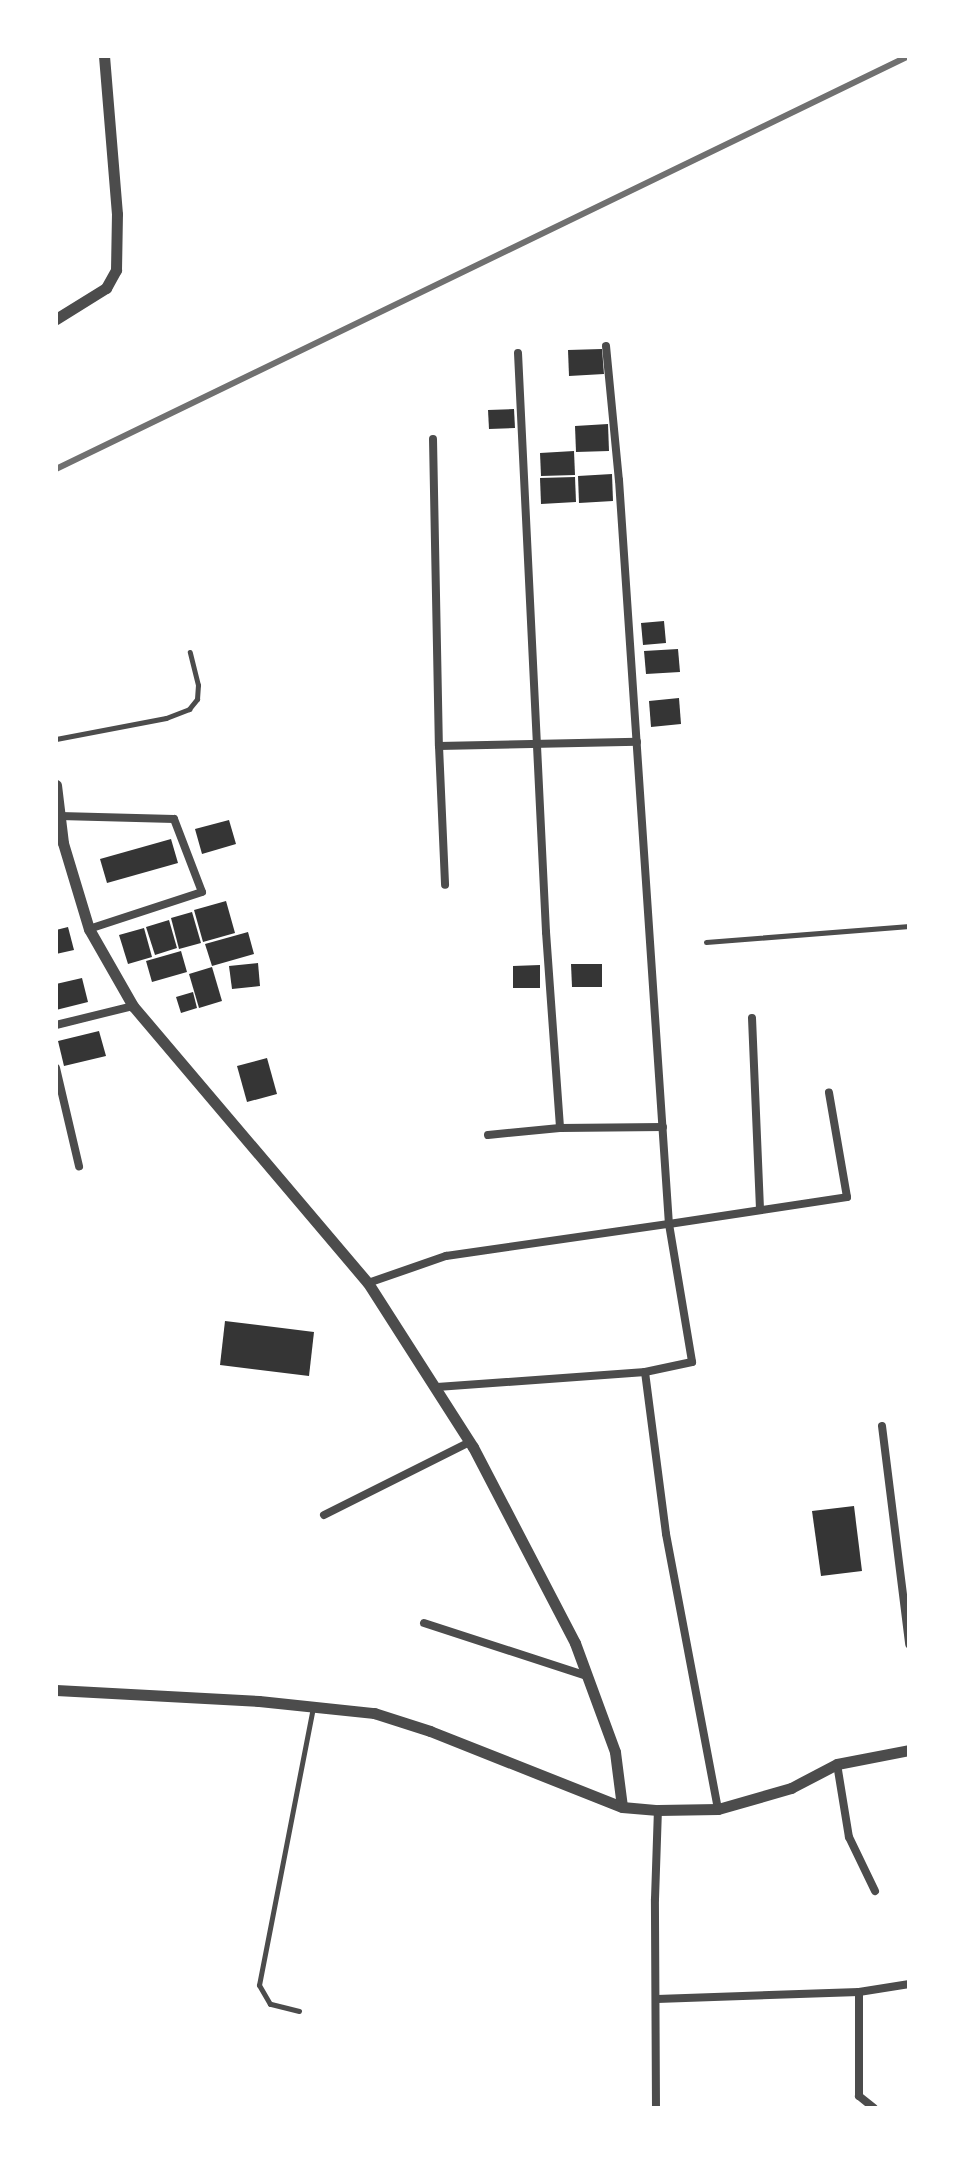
<!DOCTYPE html>
<style>
body{margin:0}
#map{position:relative;width:965px;height:2164px;overflow:hidden;background:#fff;font-family:Mulish,sans-serif}
div>[style]{position:absolute}
.building>*{inset:0;background:#353535}
.service>*{height:5px;margin:-2.5px;padding:0 2.5px;transform-origin:2.5px;border-radius:2.5px;background:#4c4c4c}
.minor>*{height:8px;margin:-4px;padding:0 4px;transform-origin:4px;border-radius:4px;background:#4c4c4c}
.tertiary>*{height:11px;margin:-5.5px;padding:0 5.5px;transform-origin:5.5px;border-radius:5.5px;background:#4c4c4c}
.rail>*{height:6px;margin:-3px;padding:0 3px;transform-origin:3px;border-radius:3px;background:#707070}
span{translate:-50% -50%;white-space:nowrap;text-align:center;line-height:1.15;-webkit-text-stroke:8px #fff;paint-order:stroke}
.frame{position:absolute;inset:0;border:58px solid #fff;pointer-events:none}
</style>
<div id="map">
<div class="building">
<div style="clip-path:polygon(602px 349px,604px 374px,569px 376px,568px 350px)"></div>
<div style="clip-path:polygon(514px 409px,515px 428px,489px 429px,488px 410px)"></div>
<div style="clip-path:polygon(608px 424px,609px 451px,576px 452px,575px 426px)"></div>
<div style="clip-path:polygon(574px 451px,575px 475px,541px 476px,540px 453px)"></div>
<div style="clip-path:polygon(612px 474px,613px 501px,579px 503px,578px 476px)"></div>
<div style="clip-path:polygon(575px 477px,576px 502px,541px 504px,540px 478px)"></div>
<div style="clip-path:polygon(664px 621px,666px 643px,643px 645px,641px 623px)"></div>
<div style="clip-path:polygon(678px 649px,680px 672px,646px 674px,644px 651px)"></div>
<div style="clip-path:polygon(679px 698px,681px 724px,651px 727px,649px 701px)"></div>
<div style="clip-path:polygon(229px 820px,236px 844px,202px 854px,195px 829px)"></div>
<div style="clip-path:polygon(171px 839px,178px 863px,107px 883px,100px 859px)"></div>
<div style="clip-path:polygon(226px 901px,235px 933px,203px 942px,194px 910px)"></div>
<div style="clip-path:polygon(192px 912px,201px 943px,179px 949px,171px 918px)"></div>
<div style="clip-path:polygon(169px 920px,177px 948px,155px 955px,146px 927px)"></div>
<div style="clip-path:polygon(68px 927px,74px 950px,56px 954px,56px 930px)"></div>
<div style="clip-path:polygon(144px 928px,152px 957px,128px 964px,119px 935px)"></div>
<div style="clip-path:polygon(248px 932px,254px 954px,212px 966px,205px 944px)"></div>
<div style="clip-path:polygon(181px 951px,187px 972px,152px 982px,146px 961px)"></div>
<div style="clip-path:polygon(258px 963px,260px 986px,232px 989px,229px 966px)"></div>
<div style="clip-path:polygon(571px 964px,602px 964px,602px 987px,572px 987px)"></div>
<div style="clip-path:polygon(540px 965px,540px 988px,513px 988px,513px 966px)"></div>
<div style="clip-path:polygon(212px 967px,222px 1001px,199px 1008px,189px 974px)"></div>
<div style="clip-path:polygon(82px 978px,88px 1002px,56px 1010px,56px 984px)"></div>
<div style="clip-path:polygon(193px 992px,197px 1008px,181px 1013px,176px 997px)"></div>
<div style="clip-path:polygon(99px 1031px,106px 1056px,64px 1066px,58px 1041px)"></div>
<div style="clip-path:polygon(267px 1058px,277px 1094px,247px 1102px,237px 1066px)"></div>
<div style="clip-path:polygon(225px 1321px,314px 1332px,309px 1376px,220px 1365px)"></div>
<div style="clip-path:polygon(854px 1506px,862px 1571px,821px 1576px,812px 1511px)"></div>
</div>
<div class="service">
<div style="left:56px;top:739px;width:112px;rotate:-10.8deg"></div>
<div style="left:166px;top:718px;width:25px;rotate:-21deg"></div>
<div style="left:189px;top:709px;width:13px;rotate:-51deg"></div>
<div style="left:197px;top:699px;width:14px;rotate:-86deg"></div>
<div style="left:198px;top:685px;width:34px;rotate:-104deg"></div>
<div style="left:706px;top:942px;width:204px;rotate:-4.5deg"></div>
<div style="left:299px;top:2011px;width:30px;rotate:-166deg"></div>
<div style="left:270px;top:2004px;width:22px;rotate:-120deg"></div>
<div style="left:259px;top:1985px;width:283px;rotate:-79deg"></div>
</div>
<div class="minor">
<div style="left:606px;top:346px;width:135px;rotate:84.5deg"></div>
<div style="left:619px;top:480px;width:746px;rotate:86.16deg"></div>
<div style="left:669px;top:1224px;width:180px;rotate:-8.6deg"></div>
<div style="left:847px;top:1197px;width:106px;rotate:-99.8deg"></div>
<div style="left:518px;top:353px;width:580px;rotate:87.23deg"></div>
<div style="left:546px;top:932px;width:196px;rotate:85.9deg"></div>
<div style="left:433px;top:439px;width:307px;rotate:88.9deg"></div>
<div style="left:439px;top:746px;width:198px;rotate:-1.2deg"></div>
<div style="left:439px;top:746px;width:139px;rotate:87.5deg"></div>
<div style="left:60px;top:816px;width:114px;rotate:1.5deg"></div>
<div style="left:174px;top:819px;width:78px;rotate:69deg"></div>
<div style="left:202px;top:892px;width:119px;rotate:161.9deg"></div>
<div style="left:752px;top:1018px;width:192px;rotate:87.6deg"></div>
<div style="left:56px;top:1025px;width:79px;rotate:-13.9deg"></div>
<div style="left:56px;top:1068px;width:101px;rotate:76.8deg"></div>
<div style="left:488px;top:1135px;width:72px;rotate:-5.6deg"></div>
<div style="left:560px;top:1128px;width:103px;rotate:-0.6deg"></div>
<div style="left:368px;top:1283px;width:83px;rotate:-19.1deg"></div>
<div style="left:446px;top:1256px;width:225px;rotate:-8.2deg"></div>
<div style="left:669px;top:1224px;width:140px;rotate:80.5deg"></div>
<div style="left:692px;top:1362px;width:48px;rotate:168deg"></div>
<div style="left:645px;top:1372px;width:163px;rotate:82.6deg"></div>
<div style="left:666px;top:1534px;width:280px;rotate:79.3deg"></div>
<div style="left:437px;top:1387px;width:209px;rotate:-4.1deg"></div>
<div style="left:882px;top:1426px;width:220px;rotate:82.9deg"></div>
<div style="left:324px;top:1515px;width:163px;rotate:-26.6deg"></div>
<div style="left:424px;top:1623px;width:171px;rotate:18deg"></div>
<div style="left:837px;top:1764px;width:74px;rotate:80.7deg"></div>
<div style="left:849px;top:1837px;width:60px;rotate:64.3deg"></div>
<div style="left:859px;top:1992px;width:51px;rotate:-9.1deg"></div>
<div style="left:657px;top:1999px;width:202px;rotate:-2deg"></div>
<div style="left:859px;top:1992px;width:104px;rotate:90deg"></div>
<div style="left:859px;top:2096px;width:19px;rotate:39deg"></div>
<div style="left:656px;top:2108px;width:209px;rotate:-90.3deg"></div>
<div style="left:655px;top:1899px;width:89px;rotate:-88.1deg"></div>
</div>
<div class="tertiary">
<div style="left:56px;top:319px;width:59px;rotate:-31.8deg"></div>
<div style="left:106px;top:288px;width:21px;rotate:-61deg"></div>
<div style="left:116px;top:270px;width:56px;rotate:-89deg"></div>
<div style="left:117px;top:214px;width:159px;rotate:-94.7deg"></div>
<div style="left:56px;top:785px;width:58px;rotate:83.1deg"></div>
<div style="left:63px;top:843px;width:90px;rotate:73.2deg"></div>
<div style="left:89px;top:929px;width:89px;rotate:60.3deg"></div>
<div style="left:133px;top:1006px;width:363px;rotate:49.7deg"></div>
<div style="left:368px;top:1283px;width:195px;rotate:57.4deg"></div>
<div style="left:473px;top:1447px;width:221px;rotate:62.5deg"></div>
<div style="left:575px;top:1643px;width:116px;rotate:69.8deg"></div>
<div style="left:615px;top:1752px;width:55px;rotate:82.7deg"></div>
<div style="left:56px;top:1690px;width:203px;rotate:3.1deg"></div>
<div style="left:259px;top:1701px;width:116px;rotate:6deg"></div>
<div style="left:374px;top:1713px;width:59px;rotate:17.8deg"></div>
<div style="left:430px;top:1731px;width:206px;rotate:21.6deg"></div>
<div style="left:622px;top:1807px;width:36px;rotate:5deg"></div>
<div style="left:658px;top:1810px;width:60px;rotate:-1deg"></div>
<div style="left:718px;top:1809px;width:76px;rotate:-16deg"></div>
<div style="left:791px;top:1788px;width:52px;rotate:-27.6deg"></div>
<div style="left:837px;top:1764px;width:73px;rotate:-11deg"></div>
</div>
<div class="rail">
<div style="left:56px;top:469px;width:948px;rotate:-25.84deg"></div>
</div>
<div class="frame"></div>
</div>
